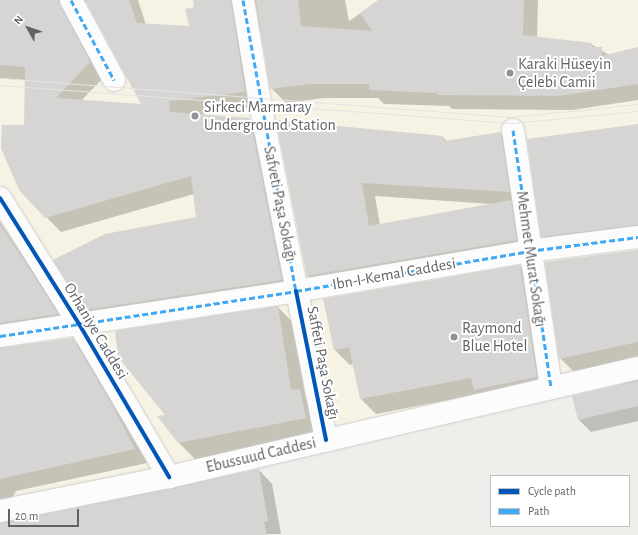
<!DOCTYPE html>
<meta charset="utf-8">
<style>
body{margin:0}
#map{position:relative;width:638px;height:535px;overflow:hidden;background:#efeeea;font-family:"Alegreya Sans",sans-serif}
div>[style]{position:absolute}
.commercial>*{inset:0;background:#f7f3e4}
.shadow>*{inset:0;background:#0003}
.building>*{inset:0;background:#d6d5d3}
.roads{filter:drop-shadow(0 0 1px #cbcccc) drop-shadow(0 0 1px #cbcccc)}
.street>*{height:22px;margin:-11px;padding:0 11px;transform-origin:11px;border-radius:11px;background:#fdfcfc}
.secondary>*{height:22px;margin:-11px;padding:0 11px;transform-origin:11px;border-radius:11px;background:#fdfcfc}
.tram>*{height:1px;margin:-0.5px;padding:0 0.5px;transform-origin:0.5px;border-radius:0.5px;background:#e4e4e4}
.quiet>*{height:3px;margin-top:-1.5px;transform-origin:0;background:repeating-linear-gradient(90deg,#3fa9f5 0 6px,transparent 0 9px)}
.cycleway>*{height:4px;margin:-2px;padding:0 2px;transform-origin:2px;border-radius:2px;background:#0057b8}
.dots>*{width:11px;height:11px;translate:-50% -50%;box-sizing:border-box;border:2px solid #fff;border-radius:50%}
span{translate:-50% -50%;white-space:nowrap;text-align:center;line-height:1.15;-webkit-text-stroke:4px #fff;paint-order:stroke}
.poi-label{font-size:16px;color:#5f6368}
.left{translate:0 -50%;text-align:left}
.street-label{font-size:16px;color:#5f6368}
.legend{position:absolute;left:490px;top:475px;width:140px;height:52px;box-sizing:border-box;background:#fff;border:1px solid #bfc1c3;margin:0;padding:5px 7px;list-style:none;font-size:12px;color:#5f6368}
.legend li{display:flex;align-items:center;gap:8px;height:20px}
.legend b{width:20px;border:1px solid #bfc1c3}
.north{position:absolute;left:8px;top:8px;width:40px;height:40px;-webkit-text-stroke:3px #fff;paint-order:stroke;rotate:310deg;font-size:11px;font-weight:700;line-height:16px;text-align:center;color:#5f6368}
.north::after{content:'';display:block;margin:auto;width:14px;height:18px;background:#5f6368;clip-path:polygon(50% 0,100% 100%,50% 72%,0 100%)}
.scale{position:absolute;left:8px;top:509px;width:71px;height:18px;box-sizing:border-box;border:2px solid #5f6368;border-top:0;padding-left:5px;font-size:12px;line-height:14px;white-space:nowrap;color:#5f6368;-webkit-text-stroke:3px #fff;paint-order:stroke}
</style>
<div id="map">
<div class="commercial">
<div style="clip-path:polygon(0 0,638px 0,638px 362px,256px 450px,0 499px)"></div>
</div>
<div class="shadow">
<div style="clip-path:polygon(evenodd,0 0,138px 0,146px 25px,190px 27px,195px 8px,194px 0,345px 0,349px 21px,380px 0,538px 0,537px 38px,591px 44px,609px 55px,638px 48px,638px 100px,572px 110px,452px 109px,449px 106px,384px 104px,378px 98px,324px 98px,286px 103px,271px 88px,255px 2px,246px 10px,259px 106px,198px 115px,250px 119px,264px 134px,296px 295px,101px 324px,86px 310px,197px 218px,194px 194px,61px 232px,19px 189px,25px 126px,26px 80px,0 78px,0 0,87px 1px,143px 106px,81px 101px,104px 77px,75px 8px,87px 1px)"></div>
<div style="clip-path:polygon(evenodd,277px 121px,443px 137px,447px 142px,500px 133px,514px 147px,530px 254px,322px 290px,308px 276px,277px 121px,375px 196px,491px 204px,380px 225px,375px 196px)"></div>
<div style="clip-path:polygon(638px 125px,638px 245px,561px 255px,542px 236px)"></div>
<div style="clip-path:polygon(0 222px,71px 328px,1px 346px,2px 349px,72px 339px,86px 352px,128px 425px,147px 463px,16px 491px,0 519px)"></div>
<div style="clip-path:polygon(638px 251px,638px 364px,579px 377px,560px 358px)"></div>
<div style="clip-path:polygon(520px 266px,535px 281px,551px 392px,479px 394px,376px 414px,361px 399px,353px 364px,350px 365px,335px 350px,324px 300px)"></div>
<div style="clip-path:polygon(278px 307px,294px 324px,305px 395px,316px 406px,322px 434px,195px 459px,178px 442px,166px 415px)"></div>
<div style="clip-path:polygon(638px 380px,638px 421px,591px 432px,579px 420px,574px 397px)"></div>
<div style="clip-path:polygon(259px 470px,272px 484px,281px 534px,0 535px,0 525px)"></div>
</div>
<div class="building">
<div style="clip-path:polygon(0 0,59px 0,90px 62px,56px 98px,141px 104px,85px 0,129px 0,137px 23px,189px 26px,185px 9px,194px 7px,193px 0,231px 0,245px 92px,169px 101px,170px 112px,250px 118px,282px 280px,85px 310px,53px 260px,105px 234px,196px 217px,191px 176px,45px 218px,19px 190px,1px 148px,2px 125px,24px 125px,25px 67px,0 65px)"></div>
<div style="clip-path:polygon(256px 0,298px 0,301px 26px,372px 31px,360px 13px,378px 0,524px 0,523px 35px,592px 43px,592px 47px,602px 47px,602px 56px,638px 47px,638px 84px,558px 96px,437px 95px,437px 93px,369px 90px,369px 84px,309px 84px,270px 89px)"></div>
<div style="clip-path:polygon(276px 120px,443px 136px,444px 141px,501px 132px,510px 192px,362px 183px,369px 226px,511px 200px,517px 240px,307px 276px)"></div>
<div style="clip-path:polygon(638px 124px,638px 225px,541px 237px,527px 139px)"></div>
<div style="clip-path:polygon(0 225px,24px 260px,58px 314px,0 323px)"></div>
<div style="clip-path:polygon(638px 250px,638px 342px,559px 359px,545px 262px)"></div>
<div style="clip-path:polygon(520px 265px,537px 377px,474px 390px,471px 378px,360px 399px,349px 347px,334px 350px,323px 299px)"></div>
<div style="clip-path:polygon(278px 306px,291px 390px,300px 389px,306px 418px,178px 443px,157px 416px,165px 415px,118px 357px,115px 331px)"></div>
<div style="clip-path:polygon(73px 338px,115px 410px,135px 449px,0 479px,0 348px)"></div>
<div style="clip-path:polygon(638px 381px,638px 406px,578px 420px,572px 396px)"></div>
<div style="clip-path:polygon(259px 469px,268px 521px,264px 522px,267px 535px,0 535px,0 523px)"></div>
</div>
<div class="roads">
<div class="street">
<div style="left:71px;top:0;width:91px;rotate:61.7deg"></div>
<div style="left:243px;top:0;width:99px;rotate:80.7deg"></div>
<div style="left:259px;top:98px;width:349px;rotate:78.9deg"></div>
<div style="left:513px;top:130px;width:261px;rotate:81.6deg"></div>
<div style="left:0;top:336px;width:299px;rotate:-8.6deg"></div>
<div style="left:296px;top:291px;width:236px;rotate:-9.7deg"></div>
<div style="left:529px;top:251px;width:110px;rotate:-7.3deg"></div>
</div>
<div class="secondary">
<div style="left:0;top:198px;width:149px;rotate:57.9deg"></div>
<div style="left:79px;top:324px;width:178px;rotate:59.5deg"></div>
<div style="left:0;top:511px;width:172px;rotate:-11.4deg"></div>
<div style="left:169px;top:477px;width:481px;rotate:-13.1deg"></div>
</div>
</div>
<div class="tram">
<div style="left:0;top:78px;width:512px;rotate:4.36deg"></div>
<div style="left:511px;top:117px;width:128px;rotate:-5.8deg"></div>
<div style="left:0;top:85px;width:513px;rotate:4.24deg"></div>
<div style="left:512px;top:123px;width:127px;rotate:-5.4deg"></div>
</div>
<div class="quiet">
<div style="left:71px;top:0;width:91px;rotate:61.7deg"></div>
<div style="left:243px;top:0;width:296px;rotate:79.7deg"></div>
<div style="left:513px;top:130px;width:261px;rotate:81.6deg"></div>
<div style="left:0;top:336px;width:299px;rotate:-8.6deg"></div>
<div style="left:296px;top:291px;width:236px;rotate:-9.7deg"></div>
<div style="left:529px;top:251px;width:110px;rotate:-7.3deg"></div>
</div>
<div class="cycleway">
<div style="left:0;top:198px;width:149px;rotate:57.9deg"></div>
<div style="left:79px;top:324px;width:178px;rotate:59.5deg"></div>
<div style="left:296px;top:291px;width:152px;rotate:78.6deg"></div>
</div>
<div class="dots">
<div style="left:510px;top:73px;background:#919496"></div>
<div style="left:195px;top:116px;background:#919496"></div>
<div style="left:454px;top:337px;background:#919496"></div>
</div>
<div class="poi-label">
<span class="left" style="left:518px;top:73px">Karaki Hüseyin<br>Çelebi Camii</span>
<span class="left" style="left:204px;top:116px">Sirkeci Marmaray<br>Underground Station</span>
<span class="left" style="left:462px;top:337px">Raymond<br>Blue Hotel</span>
</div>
<div class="street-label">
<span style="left:280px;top:204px;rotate:79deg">Safveti Paşa Sokağı</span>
<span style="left:531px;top:259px;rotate:82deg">Mehmet Murat Sokağı</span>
<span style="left:394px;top:274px;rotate:-10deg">Ibn-I-Kemal Caddesi</span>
<span style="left:96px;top:331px;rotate:59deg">Orhaniye Caddesi</span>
<span style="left:323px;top:363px;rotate:79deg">Saffeti Paşa Sokağı</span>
<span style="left:261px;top:455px;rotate:-13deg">Ebussuud Caddesi</span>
</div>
<ul class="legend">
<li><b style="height:5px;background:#0057b8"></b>Cycle path</li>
<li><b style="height:5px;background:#3fa9f5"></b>Path</li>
</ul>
<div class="north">N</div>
<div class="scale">20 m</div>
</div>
